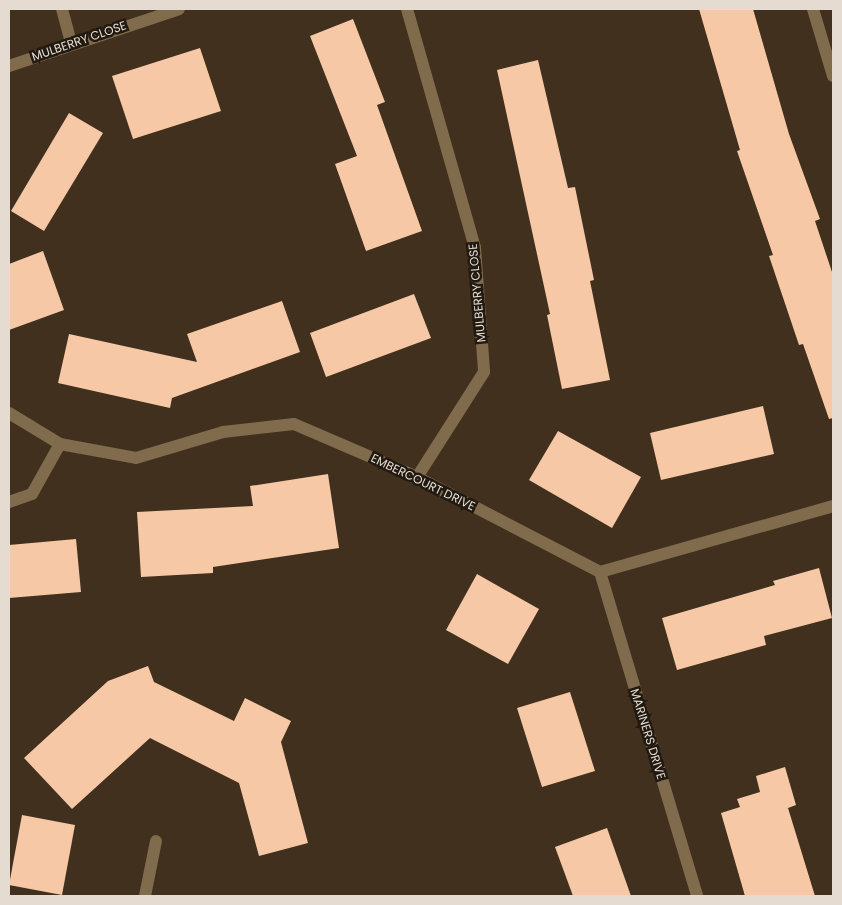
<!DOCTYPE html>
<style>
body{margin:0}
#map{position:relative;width:842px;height:905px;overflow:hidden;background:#41301d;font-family:Poppins,sans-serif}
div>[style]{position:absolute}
.building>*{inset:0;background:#f6c8a6}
.minor>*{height:12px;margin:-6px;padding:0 6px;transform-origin:6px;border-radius:6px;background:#816b4d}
span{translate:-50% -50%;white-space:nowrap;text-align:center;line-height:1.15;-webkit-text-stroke:5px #211a11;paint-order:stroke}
.street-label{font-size:12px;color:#e6dbd0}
.frame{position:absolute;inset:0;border:10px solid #e6dbd0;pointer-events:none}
</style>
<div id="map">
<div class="building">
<div style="clip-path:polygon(699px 9px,753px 9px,789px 134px,820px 219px,815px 221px,833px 275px,833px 418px,829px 419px,803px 344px,799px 345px,769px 256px,773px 255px,737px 151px,740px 150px)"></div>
<div style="clip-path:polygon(353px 19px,385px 102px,377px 105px,422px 231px,366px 251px,335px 164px,357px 156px,310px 36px)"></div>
<div style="clip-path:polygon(200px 48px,221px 111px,133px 139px,112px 76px)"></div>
<div style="clip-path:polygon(538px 60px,568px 188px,575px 187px,594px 280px,590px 281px,610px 380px,562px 389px,547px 315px,550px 314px,497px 70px)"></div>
<div style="clip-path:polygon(69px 113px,103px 133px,44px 231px,11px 211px)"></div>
<div style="clip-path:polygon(43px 251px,64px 310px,9px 330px,9px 264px)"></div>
<div style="clip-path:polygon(414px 294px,431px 338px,326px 377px,310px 333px)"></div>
<div style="clip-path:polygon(282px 301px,300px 352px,172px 398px,170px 408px,58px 383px,69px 334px,197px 362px,187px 334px)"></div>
<div style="clip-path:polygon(763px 406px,774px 454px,661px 480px,650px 433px)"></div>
<div style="clip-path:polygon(558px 431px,641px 477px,612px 528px,529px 480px)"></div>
<div style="clip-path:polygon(328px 474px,339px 548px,213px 567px,213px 573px,141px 577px,137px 512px,253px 506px,250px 486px)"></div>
<div style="clip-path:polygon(76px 539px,81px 592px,9px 598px,9px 545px)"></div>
<div style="clip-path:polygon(819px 568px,832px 618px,764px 636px,766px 645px,677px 670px,662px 618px,775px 585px,773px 581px)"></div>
<div style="clip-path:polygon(477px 574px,539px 609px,508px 664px,446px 630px)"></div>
<div style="clip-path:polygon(148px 666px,154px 682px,234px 721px,245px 698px,291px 721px,281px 742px,308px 843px,259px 856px,239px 783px,150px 738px,72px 809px,24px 758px,108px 681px)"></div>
<div style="clip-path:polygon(570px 692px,595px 771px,542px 787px,517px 708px)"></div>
<div style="clip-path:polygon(785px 767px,796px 805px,788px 808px,815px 896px,745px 896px,721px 813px,740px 807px,737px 799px,760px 792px,756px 776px)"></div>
<div style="clip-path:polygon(22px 815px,75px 825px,62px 895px,9px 885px)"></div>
<div style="clip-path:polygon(607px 828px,631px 896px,573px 896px,555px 847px)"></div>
</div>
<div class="minor">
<div style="left:62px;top:9px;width:35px;rotate:75deg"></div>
<div style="left:407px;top:9px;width:248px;rotate:74.1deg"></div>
<div style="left:475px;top:248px;width:124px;rotate:85.8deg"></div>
<div style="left:484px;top:372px;width:125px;rotate:122.5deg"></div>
<div style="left:813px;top:9px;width:70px;rotate:73.4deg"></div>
<div style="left:9px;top:66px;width:179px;rotate:-18.5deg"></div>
<div style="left:9px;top:413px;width:60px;rotate:31.3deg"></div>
<div style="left:60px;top:444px;width:77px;rotate:10.4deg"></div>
<div style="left:136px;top:458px;width:91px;rotate:-16.6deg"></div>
<div style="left:223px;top:432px;width:71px;rotate:-6.4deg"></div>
<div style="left:294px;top:424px;width:134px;rotate:23.3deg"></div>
<div style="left:417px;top:477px;width:206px;rotate:27.4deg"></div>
<div style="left:600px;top:572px;width:242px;rotate:-15.8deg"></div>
<div style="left:9px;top:502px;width:24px;rotate:-19deg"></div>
<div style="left:32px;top:494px;width:57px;rotate:-60.8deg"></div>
<div style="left:600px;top:572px;width:338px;rotate:73.3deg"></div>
<div style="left:145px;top:896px;width:56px;rotate:-78.7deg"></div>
</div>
<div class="street-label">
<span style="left:79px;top:41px;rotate:-19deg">MULBERRY CLOSE</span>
<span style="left:477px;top:293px;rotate:-95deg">MULBERRY CLOSE</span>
<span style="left:423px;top:482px;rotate:26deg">EMBERCOURT DRIVE</span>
<span style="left:648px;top:734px;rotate:73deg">MARINERS DRIVE</span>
</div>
<div class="frame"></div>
</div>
